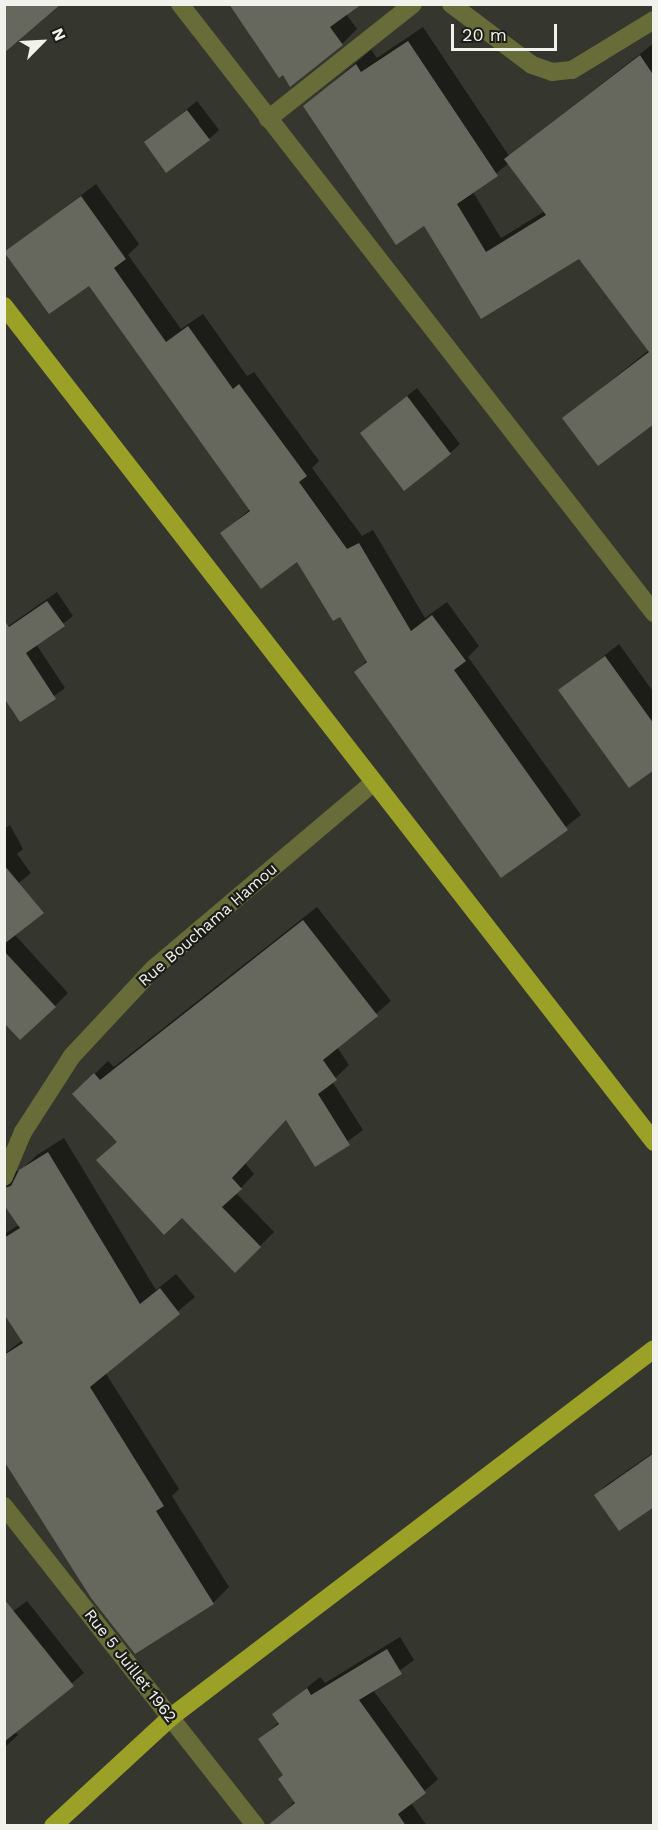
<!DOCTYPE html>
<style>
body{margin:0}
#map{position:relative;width:658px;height:1830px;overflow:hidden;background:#35362d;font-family:"Work Sans",sans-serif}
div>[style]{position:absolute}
.shadow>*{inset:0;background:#0007}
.building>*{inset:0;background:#66675d}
.street>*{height:18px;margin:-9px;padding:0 9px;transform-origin:9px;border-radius:9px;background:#686c38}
.primary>*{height:18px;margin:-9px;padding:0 9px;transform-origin:9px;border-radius:9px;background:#9ba026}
span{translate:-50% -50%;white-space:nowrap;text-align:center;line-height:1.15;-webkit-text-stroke:4.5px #1c1d19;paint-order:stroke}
.street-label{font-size:16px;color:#f2f2ec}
.frame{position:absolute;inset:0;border:6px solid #f2f2ec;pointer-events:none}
.north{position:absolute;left:12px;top:12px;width:60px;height:60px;-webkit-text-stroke:4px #1c1d19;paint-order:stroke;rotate:66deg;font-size:16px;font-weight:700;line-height:24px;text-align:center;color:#f2f2ec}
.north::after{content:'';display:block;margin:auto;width:21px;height:27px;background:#f2f2ec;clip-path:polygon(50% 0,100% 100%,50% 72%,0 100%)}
.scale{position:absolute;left:451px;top:24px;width:106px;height:27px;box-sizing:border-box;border:3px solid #f2f2ec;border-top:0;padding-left:8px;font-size:18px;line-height:21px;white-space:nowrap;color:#f2f2ec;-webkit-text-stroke:4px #1c1d19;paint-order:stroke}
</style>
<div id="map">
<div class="shadow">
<div style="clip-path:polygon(230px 4px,346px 14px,357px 29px,342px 44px)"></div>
<div style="clip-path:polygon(evenodd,423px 27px,509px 156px,654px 43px,654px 422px,564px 418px,649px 350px,580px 257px,482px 317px,425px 224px,305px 106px,371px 50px,377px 58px,423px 27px,509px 163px,545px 211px,501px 238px,473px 192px,509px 163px)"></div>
<div style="clip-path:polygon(197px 101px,219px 130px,209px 139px,146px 143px)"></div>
<div style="clip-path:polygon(96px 184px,139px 244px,128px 255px,181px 329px,203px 314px,247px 376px,254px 372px,319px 461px,312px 468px,362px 536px,373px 530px,425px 618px,447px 602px,479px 646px,468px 657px,581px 815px,502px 876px,356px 672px,367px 660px,341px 615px,298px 560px,222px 534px,250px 509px,89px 283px,6px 252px)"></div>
<div style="clip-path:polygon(417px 388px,460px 444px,450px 453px,362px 433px)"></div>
<div style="clip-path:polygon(57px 592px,73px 616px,36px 644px,65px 688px,21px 720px,4px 629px)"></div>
<div style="clip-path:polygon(619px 644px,654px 693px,654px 768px,560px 691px)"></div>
<div style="clip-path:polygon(10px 825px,23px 849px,17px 854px,31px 873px,5px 894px,4px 829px)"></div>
<div style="clip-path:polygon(317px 907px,391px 1001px,337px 1047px,349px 1065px,332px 1081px,363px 1130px,315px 1165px,286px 1118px,245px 1163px,254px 1174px,236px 1193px,274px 1232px,235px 1271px,74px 1094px,108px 1061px,114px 1067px)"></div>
<div style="clip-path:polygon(4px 923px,68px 993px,55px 1006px,4px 1021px)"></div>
<div style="clip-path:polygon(64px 1138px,156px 1290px,176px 1274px,195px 1297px,105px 1372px,179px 1489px,172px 1496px,229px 1587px,213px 1603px,135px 1652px,4px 1458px,4px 1354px,23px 1340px,4px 1311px,4px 1234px,19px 1225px,4px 1202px,4px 1177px,10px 1171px,20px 1171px,37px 1155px)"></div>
<div style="clip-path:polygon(654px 1452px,654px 1505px,596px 1496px,605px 1486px)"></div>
<div style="clip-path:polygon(27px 1601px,84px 1673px,15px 1731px,18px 1735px,4px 1748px,4px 1618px)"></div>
<div style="clip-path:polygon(400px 1637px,414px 1660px,373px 1690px,438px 1779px,411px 1803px,427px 1826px,293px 1826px,284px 1813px,295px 1801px,285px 1774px,260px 1739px,279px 1722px,274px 1714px,320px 1677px,325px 1683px)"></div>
</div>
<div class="building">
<div style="clip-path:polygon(4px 4px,61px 4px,4px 53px)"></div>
<div style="clip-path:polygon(229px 4px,362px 4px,330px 27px,343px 45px,290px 87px,283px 75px,279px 78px)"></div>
<div style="clip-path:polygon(408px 41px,498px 176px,457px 204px,486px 252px,546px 215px,504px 159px,640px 55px,654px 76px,654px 424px,598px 466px,562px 418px,649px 352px,579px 259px,481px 319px,424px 226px,396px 245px,303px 106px,356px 64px,361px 72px)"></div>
<div style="clip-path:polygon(187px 110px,210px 140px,166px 173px,144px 142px)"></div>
<div style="clip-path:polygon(81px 196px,126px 259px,114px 268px,166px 342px,188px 326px,233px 389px,239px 384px,307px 476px,299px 482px,347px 549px,359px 543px,411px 631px,432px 615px,466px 661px,454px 670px,568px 830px,501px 878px,354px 672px,367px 662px,340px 617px,333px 621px,297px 562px,261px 589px,220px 533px,250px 511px,89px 286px,49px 314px,4px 252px)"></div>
<div style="clip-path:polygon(407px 396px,451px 454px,404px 491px,360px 433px)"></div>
<div style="clip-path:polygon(47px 601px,65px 626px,26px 653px,56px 699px,20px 722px,4px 698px,4px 620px,9px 627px)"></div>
<div style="clip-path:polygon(605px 656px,654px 724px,654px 770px,629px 788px,558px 690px)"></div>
<div style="clip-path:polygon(4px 865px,44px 913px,4px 944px)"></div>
<div style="clip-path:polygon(303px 920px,378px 1016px,323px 1060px,337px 1080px,318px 1094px,350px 1145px,315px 1167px,286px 1120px,232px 1178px,242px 1189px,222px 1207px,261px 1247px,235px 1273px,182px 1218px,164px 1235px,96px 1160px,117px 1142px,72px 1094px,94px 1073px,100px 1080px)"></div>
<div style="clip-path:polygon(4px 951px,56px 1007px,20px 1040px,4px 1023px)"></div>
<div style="clip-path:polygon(48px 1152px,140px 1304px,160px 1288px,180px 1314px,90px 1387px,164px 1506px,156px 1511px,214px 1604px,135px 1654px,91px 1598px,4px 1461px,4px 1355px,23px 1343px,4px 1314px,4px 1238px,20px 1228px,4px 1205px,4px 1188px,11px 1186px,19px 1170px)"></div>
<div style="clip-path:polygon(654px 1453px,654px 1507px,619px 1531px,594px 1495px)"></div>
<div style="clip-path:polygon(4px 1599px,74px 1686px,4px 1742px)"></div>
<div style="clip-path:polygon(387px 1649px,402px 1674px,359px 1700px,426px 1793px,398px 1814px,406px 1826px,267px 1826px,295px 1803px,278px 1779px,283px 1775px,258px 1739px,279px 1724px,272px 1714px,307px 1688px,311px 1695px)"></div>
</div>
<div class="street">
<div style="left:180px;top:4px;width:772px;rotate:52.11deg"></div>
<div style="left:451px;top:4px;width:101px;rotate:37deg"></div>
<div style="left:532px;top:65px;width:21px;rotate:19deg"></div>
<div style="left:552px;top:72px;width:20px;rotate:-6deg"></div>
<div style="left:572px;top:70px;width:96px;rotate:-31.4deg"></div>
<div style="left:268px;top:119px;width:185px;rotate:-38.4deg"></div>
<div style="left:4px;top:1177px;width:49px;rotate:-67.1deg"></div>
<div style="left:23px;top:1132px;width:90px;rotate:-57.2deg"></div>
<div style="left:72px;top:1056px;width:120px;rotate:-47deg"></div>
<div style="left:154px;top:968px;width:288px;rotate:-40.2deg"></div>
<div style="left:4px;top:1506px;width:407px;rotate:51.8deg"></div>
</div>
<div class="primary">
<div style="left:4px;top:306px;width:1059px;rotate:52.13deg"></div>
<div style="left:53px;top:1826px;width:161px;rotate:-42.7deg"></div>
<div style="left:171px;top:1717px;width:607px;rotate:-37.3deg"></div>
</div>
<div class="street-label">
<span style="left:208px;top:925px;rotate:-41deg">Rue Bouchama Hamou</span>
<span style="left:130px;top:1666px;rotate:52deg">Rue 5 Juillet 1962</span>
</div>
<div class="frame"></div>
<div class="north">N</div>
<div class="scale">20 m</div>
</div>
